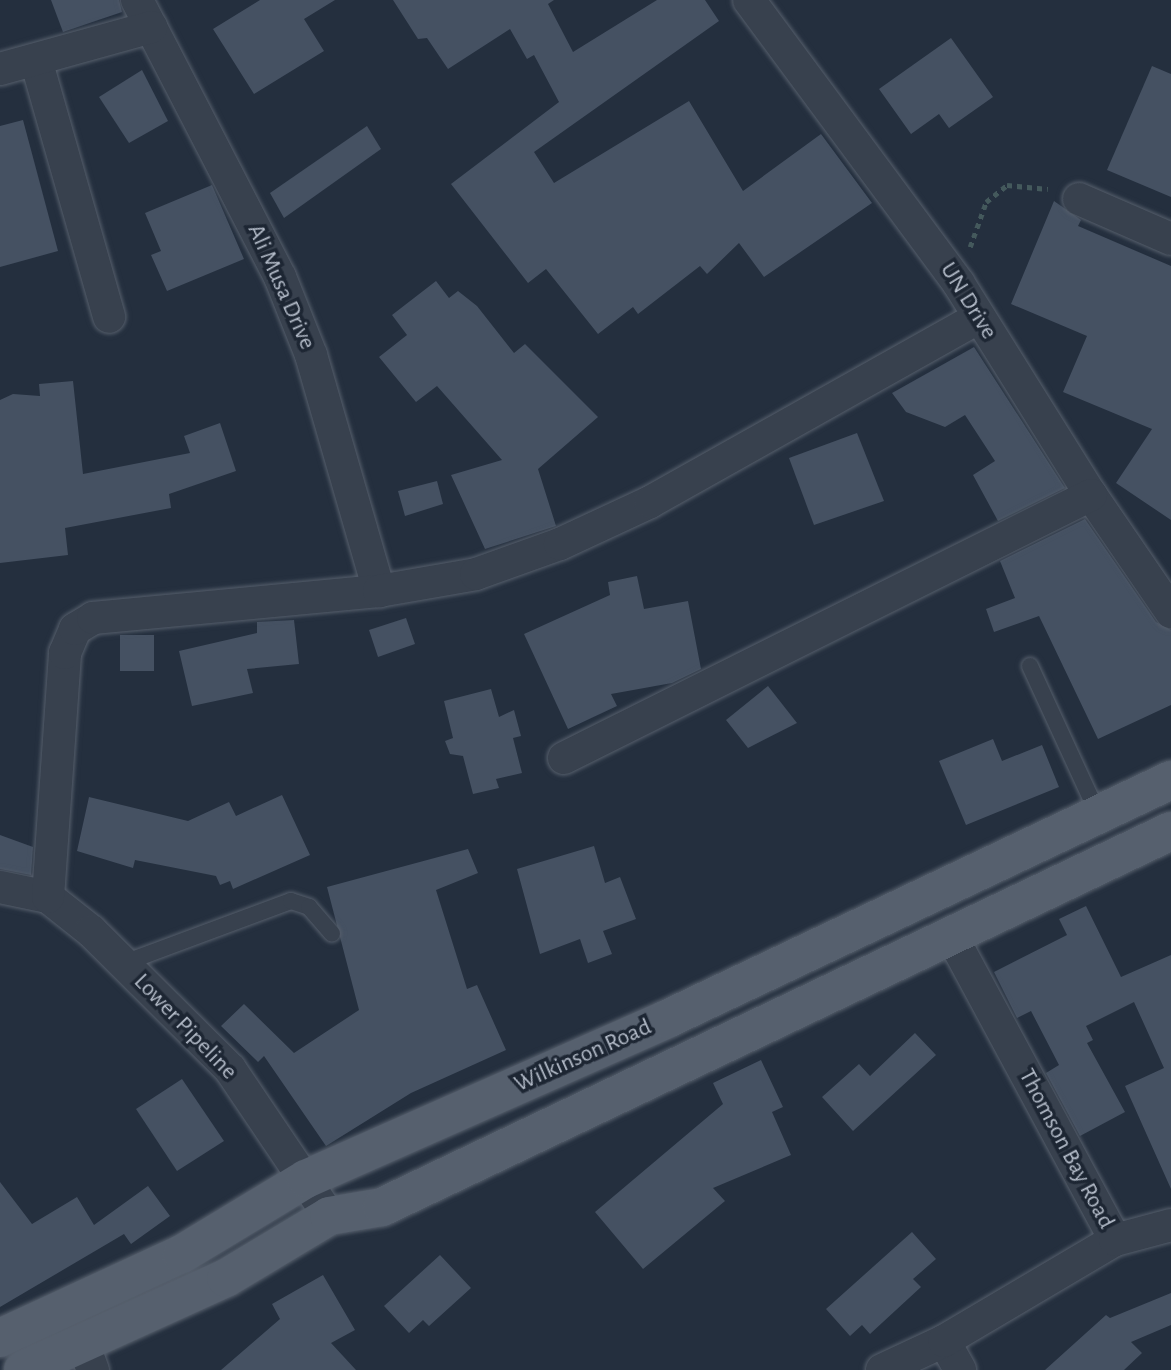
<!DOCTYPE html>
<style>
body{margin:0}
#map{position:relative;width:1171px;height:1370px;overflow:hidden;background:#242f3e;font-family:"Alegreya Sans",sans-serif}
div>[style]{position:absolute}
.building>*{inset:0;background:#455162}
.path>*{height:4.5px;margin-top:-2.25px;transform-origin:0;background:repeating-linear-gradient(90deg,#44595c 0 5px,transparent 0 10px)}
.roads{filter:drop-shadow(0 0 2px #565f6c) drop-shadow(0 0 2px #565f6c)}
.lane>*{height:16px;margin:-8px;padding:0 8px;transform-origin:8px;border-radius:8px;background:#38414e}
.street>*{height:32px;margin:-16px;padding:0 16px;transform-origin:16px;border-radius:16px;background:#38414e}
.primary>*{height:38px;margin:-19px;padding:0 19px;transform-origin:19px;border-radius:19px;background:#56606e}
span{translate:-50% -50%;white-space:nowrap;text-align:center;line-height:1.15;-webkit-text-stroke:7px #1d2633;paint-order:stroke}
.street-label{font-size:24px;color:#b4bcc9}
</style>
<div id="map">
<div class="building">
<div style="clip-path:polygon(51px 0,119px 0,122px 12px,63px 32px)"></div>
<div style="clip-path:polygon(260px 0,335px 0,304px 19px,324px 51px,254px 94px,213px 29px)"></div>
<div style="clip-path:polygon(393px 0,554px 0,548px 4px,573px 52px,657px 0,705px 0,719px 21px,534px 152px,554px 183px,689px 101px,743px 191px,821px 134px,872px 203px,764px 277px,739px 243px,707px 274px,700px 266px,638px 314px,633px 307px,598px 334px,546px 269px,528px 283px,451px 184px,559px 102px,534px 55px,527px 59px,510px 29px,448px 69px,427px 38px,418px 39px)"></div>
<div style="clip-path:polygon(951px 38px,993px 97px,949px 128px,939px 114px,911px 134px,879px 89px)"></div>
<div style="clip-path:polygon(1152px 66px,1171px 74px,1171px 197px,1107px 170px)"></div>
<div style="clip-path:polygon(142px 70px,168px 121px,129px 143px,99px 97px)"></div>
<div style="clip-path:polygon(23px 120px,58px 251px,0 267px,0 126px)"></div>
<div style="clip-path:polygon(367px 126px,381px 149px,284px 218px,270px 193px)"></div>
<div style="clip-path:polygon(212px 185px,244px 259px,167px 291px,151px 255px,161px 251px,145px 213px)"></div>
<div style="clip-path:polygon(1054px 201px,1081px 220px,1078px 226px,1171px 266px,1171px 520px,1116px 483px,1152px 429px,1063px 392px,1087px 336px,1011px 304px)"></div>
<div style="clip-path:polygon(436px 281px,449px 298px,458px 291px,477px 306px,514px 353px,525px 344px,598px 417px,538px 469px,556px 526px,485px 549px,451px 475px,502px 460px,437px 386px,416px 402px,379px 357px,407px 335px,392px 315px)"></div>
<div style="clip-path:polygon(974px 347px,1065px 488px,998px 521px,973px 475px,995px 461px,965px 415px,945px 427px,906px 412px,892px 393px)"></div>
<div style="clip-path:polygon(73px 381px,83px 474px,190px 453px,184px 436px,220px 423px,236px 471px,169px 494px,171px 508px,65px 528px,68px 555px,0 563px,0 400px,13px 394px,40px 396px,39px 384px)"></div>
<div style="clip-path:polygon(857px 433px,884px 501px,814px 525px,789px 458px)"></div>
<div style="clip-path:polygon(437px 481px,443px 504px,405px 516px,398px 491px)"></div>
<div style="clip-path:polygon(1085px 519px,1156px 622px,1171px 630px,1171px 705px,1098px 739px,1039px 616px,994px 632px,986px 609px,1015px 598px,1000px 561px)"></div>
<div style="clip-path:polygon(637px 576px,644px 609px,688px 601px,701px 669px,672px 683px,611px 694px,617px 706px,568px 729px,524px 634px,610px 595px,608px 582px)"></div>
<div style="clip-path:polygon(406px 618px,415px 644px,378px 657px,369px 630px)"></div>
<div style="clip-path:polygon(294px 620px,299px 664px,247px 669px,253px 693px,192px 706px,179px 651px,257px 633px,257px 622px)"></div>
<div style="clip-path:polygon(120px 635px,154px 635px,154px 671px,120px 671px)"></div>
<div style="clip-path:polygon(768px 686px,797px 723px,748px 748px,726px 720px)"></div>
<div style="clip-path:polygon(491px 689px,499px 717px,514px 710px,521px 736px,513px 738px,522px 773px,496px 779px,499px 788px,473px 794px,463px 756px,450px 754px,445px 741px,453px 738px,444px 701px)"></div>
<div style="clip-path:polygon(993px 739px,1002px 761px,1042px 745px,1059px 787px,966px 825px,939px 761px)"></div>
<div style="clip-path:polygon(282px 795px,310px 855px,233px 889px,230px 881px,220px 885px,216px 876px,135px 860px,133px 868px,77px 851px,89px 797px,188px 821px,229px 802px,236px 816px)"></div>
<div style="clip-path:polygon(0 835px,33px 847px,31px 875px,0 869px)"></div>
<div style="clip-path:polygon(594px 846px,605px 883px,620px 877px,636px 919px,603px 931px,612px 954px,588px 963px,580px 939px,540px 954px,517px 869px)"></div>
<div style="clip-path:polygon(468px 849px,478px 873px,436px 890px,467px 989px,477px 985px,506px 1050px,411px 1093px,326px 1146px,264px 1056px,258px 1062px,221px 1026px,244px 1004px,294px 1053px,359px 1010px,327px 887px)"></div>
<div style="clip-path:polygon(1086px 906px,1121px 977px,1171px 955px,1171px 1189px,1125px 1086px,1164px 1068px,1134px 1002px,1086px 1026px,1093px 1040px,1087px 1043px,1125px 1112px,1080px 1136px,1046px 1073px,1059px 1065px,1031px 1011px,1017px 1018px,994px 972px,1067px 935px,1059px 919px)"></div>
<div style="clip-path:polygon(915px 1033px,936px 1055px,853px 1131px,822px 1097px,859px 1064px,870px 1076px)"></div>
<div style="clip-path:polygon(761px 1060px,783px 1107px,772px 1112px,791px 1155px,713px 1188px,725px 1201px,643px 1269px,595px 1212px,723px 1104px,713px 1083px)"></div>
<div style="clip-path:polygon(182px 1079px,224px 1141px,177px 1171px,136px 1109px)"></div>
<div style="clip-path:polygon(0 1182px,32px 1224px,77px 1197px,94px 1225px,148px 1186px,170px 1216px,131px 1244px,124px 1234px,0 1307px)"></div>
<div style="clip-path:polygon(912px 1232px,936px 1259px,913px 1279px,921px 1287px,870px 1334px,862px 1325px,850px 1336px,826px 1309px)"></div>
<div style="clip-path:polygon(440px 1255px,471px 1288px,429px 1326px,423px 1320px,409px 1333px,384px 1306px)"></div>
<div style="clip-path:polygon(323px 1275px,355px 1330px,331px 1343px,356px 1370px,221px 1370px,280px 1319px,272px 1304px)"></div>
<div style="clip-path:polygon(1171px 1293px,1171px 1325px,1131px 1342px,1142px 1353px,1124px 1370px,1045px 1370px,1106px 1315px,1110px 1318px)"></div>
</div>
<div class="path">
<div style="left:970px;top:247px;width:48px;rotate:-70.4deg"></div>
<div style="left:986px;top:202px;width:27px;rotate:-39deg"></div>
<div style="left:1007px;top:185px;width:41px;rotate:5.6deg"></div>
</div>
<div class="roads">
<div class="lane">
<div style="left:1030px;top:666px;width:165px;rotate:65.3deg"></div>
<div style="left:124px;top:963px;width:178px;rotate:-20.4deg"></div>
<div style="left:291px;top:901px;width:19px;rotate:18deg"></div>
<div style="left:309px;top:907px;width:35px;rotate:49deg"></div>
</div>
<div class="street">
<div style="left:137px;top:0;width:312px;rotate:62.7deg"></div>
<div style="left:280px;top:277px;width:84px;rotate:68.3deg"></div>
<div style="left:311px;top:355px;width:246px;rotate:73.9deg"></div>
<div style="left:749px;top:0;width:353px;rotate:53.5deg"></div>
<div style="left:959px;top:284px;width:249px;rotate:58deg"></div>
<div style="left:1091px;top:495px;width:142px;rotate:55.6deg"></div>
<div style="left:36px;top:60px;width:267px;rotate:74.1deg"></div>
<div style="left:0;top:69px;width:157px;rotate:-15.5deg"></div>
<div style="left:1079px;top:199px;width:100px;rotate:23.5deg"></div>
<div style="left:564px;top:758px;width:589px;rotate:-26.52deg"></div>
<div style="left:0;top:887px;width:49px;rotate:11.8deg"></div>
<div style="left:48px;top:897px;width:55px;rotate:38.3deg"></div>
<div style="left:91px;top:931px;width:196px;rotate:44.8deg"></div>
<div style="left:230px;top:1069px;width:177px;rotate:56deg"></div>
<div style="left:48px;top:897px;width:245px;rotate:-86deg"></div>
<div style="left:65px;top:653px;width:26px;rotate:-67deg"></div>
<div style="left:75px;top:629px;width:21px;rotate:-31deg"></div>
<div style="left:93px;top:618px;width:287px;rotate:-5.4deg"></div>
<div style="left:379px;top:591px;width:98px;rotate:-9.9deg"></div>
<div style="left:476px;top:574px;width:89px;rotate:-19.7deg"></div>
<div style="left:560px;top:544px;width:99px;rotate:-25deg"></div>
<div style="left:650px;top:502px;width:376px;rotate:-29.3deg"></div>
<div style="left:951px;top:935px;width:346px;rotate:61.7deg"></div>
<div style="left:944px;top:1341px;width:33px;rotate:61deg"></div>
<div style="left:83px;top:1343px;width:29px;rotate:70deg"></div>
<div style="left:882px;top:1370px;width:68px;rotate:-25.1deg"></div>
<div style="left:944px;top:1341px;width:199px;rotate:-30.6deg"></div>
<div style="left:1115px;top:1240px;width:58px;rotate:-15deg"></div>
</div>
<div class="primary">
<div style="left:0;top:1338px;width:200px;rotate:-24.8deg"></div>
<div style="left:182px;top:1254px;width:145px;rotate:-31.2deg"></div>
<div style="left:306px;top:1179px;width:395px;rotate:-23.9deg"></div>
<div style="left:667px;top:1019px;width:558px;rotate:-25.37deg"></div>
<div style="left:23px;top:1370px;width:223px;rotate:-24.4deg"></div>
<div style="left:226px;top:1278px;width:120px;rotate:-31deg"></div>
<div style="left:329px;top:1216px;width:54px;rotate:-9.6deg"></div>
<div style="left:382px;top:1207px;width:874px;rotate:-25.48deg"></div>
</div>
</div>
<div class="street-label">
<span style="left:281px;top:287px;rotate:66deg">Ali Musa Drive</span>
<span style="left:968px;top:301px;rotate:58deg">UN Drive</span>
<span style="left:185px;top:1027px;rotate:46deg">Lower Pipeline</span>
<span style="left:583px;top:1056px;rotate:-24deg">Wilkinson Road</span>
<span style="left:1066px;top:1149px;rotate:62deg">Thomson Bay Road</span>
</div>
</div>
